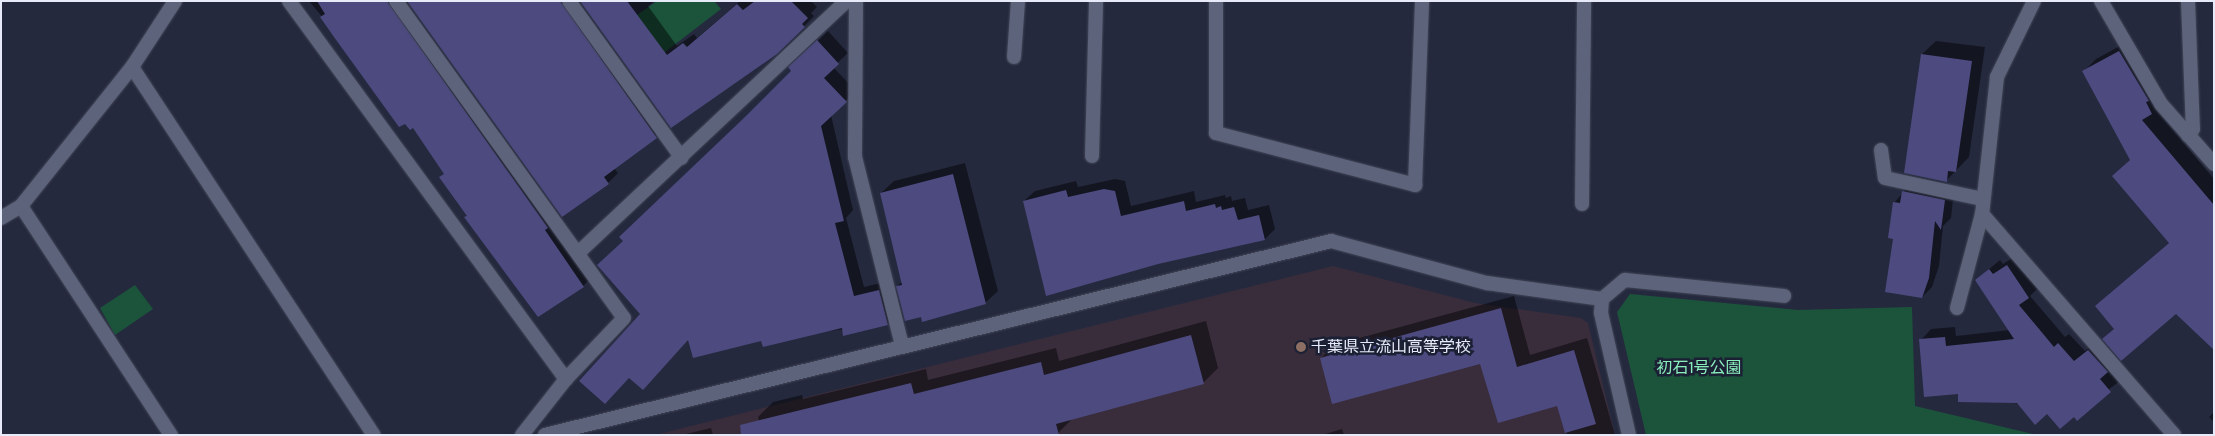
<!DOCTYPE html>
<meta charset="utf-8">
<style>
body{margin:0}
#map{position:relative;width:2215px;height:436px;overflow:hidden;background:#25293e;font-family:"DM Sans","Noto Sans JP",sans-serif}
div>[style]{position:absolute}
.education>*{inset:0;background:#392d3c}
.green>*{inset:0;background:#1b543b}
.shadow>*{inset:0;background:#0007}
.building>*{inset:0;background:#4d4a80}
.roads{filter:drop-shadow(0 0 1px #424657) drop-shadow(0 0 1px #424657)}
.service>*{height:14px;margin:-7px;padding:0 7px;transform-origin:7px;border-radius:7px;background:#5d637b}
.minor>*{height:14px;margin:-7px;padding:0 7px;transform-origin:7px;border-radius:7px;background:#5d637b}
.dots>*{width:14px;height:14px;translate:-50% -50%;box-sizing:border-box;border:2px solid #1b2034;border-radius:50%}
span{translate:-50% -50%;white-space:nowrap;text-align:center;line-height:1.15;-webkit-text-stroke:5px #1b2034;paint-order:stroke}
.poi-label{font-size:16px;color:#e7ebf9}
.left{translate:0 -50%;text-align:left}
.park-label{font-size:16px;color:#89edbc}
.frame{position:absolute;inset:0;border:2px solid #e7ebf9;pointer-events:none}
</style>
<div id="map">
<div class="education">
<div style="clip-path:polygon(1333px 266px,1475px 303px,1581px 318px,1588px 323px,1615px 435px,655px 435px)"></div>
</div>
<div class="green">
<div style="clip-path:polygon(657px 1px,714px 1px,721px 9px,635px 75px,637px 15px)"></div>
<div style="clip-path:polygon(135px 285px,153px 309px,115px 335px,100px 308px)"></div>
<div style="clip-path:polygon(1630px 294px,1798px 310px,1912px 307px,1915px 406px,2037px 435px,1646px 435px,1617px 312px)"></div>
</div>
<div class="shadow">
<div style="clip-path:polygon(309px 1px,403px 1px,593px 276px,583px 286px,468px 215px,445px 173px,413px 126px)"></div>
<div style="clip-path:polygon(408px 1px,576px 1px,666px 127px,614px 168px,618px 173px,608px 183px)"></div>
<div style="clip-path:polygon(581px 1px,655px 1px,648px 6px,677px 46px,694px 34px,697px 38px,740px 1px,811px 1px,817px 7px,811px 13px,814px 16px,804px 26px,672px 126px)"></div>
<div style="clip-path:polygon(828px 31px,848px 53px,833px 67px,856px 91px,831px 115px,853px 210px,846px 218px,864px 287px,889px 281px,897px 314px,887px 324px,762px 339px,689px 338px,630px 377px,605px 403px,641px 314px,624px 240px,793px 71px,800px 58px)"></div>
<div style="clip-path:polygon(2131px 40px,2160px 88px,2158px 90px,2164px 101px,2155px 109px,2214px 179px,2214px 349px,2176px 312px,2104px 339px,2115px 328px,2109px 294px,2170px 242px,2113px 176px,2131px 159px,2084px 71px,2096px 59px)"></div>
<div style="clip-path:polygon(1936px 41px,1985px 47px,1969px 157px,1946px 181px,1922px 54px)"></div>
<div style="clip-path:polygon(965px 163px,998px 291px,985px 303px,922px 315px,897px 286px,902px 282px,881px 193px,894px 181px)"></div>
<div style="clip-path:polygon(1115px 179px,1125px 181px,1131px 206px,1194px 191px,1196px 202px,1225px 195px,1226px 198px,1231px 196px,1232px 201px,1245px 198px,1248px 210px,1269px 205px,1275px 229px,1265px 239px,1158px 263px,1024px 201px,1035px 191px,1076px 181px,1078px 187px)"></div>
<div style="clip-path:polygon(1913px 181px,1954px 190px,1951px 218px,1943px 226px,1939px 266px,1932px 287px,1922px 297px,1894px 238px,1894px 203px)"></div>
<div style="clip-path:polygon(2017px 255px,2039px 287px,2030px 296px,2065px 337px,2069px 334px,2085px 351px,2099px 340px,2120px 381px,2074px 415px,1959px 392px,1921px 340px,1931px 329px,1955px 327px,1956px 336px,2010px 330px,1976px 280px,2000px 260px,2003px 264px)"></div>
<div style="clip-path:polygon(1514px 296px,1530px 355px,1587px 338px,1615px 435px,1567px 435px,1558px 404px,1481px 362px,1321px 358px,1334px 345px)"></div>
<div style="clip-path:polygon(1206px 321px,1218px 368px,1203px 383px,1073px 418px,1058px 433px,763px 435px,758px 417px,773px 402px,802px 395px,803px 399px,926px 369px,928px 380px,1056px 348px,1059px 361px)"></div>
<div style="clip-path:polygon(2214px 412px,2214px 422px,2209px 417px)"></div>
<div style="clip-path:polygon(711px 428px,713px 435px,682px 435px)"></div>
<div style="clip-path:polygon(1342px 429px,1344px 435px,1322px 435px)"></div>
</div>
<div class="building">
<div style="clip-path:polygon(317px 1px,387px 1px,548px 228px,545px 230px,584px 287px,538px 317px,464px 217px,467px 216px,439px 177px,444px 174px,413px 128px,410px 130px,405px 124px,399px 127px,334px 37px,320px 17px,325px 14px)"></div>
<div style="clip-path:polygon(407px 1px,560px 1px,657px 138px,604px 177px,609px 184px,562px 217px)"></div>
<div style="clip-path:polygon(580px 1px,627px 1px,667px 55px,683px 43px,687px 47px,737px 4px,743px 10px,755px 1px,791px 1px,808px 18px,802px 24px,805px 27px,777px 54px,671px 128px)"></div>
<div style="clip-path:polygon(817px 40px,839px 64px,824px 78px,847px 102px,821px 126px,844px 221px,835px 223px,854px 296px,879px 290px,888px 325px,843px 336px,842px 328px,763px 347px,761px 341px,693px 358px,688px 340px,643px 390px,629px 378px,605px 404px,579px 381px,640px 314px,597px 265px,623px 241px,619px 237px,745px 117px,791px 71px,788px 67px)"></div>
<div style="clip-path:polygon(2119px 51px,2149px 101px,2146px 102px,2152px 114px,2142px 120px,2214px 205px,2214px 350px,2176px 314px,2121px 361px,2102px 339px,2114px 329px,2095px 306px,2169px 243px,2112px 176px,2130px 160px,2082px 71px)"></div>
<div style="clip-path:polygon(1921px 54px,1972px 61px,1956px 172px,1948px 171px,1947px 182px,1904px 173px)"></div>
<div style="clip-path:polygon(953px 174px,986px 304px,922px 322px,921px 317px,905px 321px,896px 286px,902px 285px,880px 193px)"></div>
<div style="clip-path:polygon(1104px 189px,1115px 191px,1121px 216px,1184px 201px,1186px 211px,1215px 204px,1216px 208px,1221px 206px,1222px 210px,1234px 207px,1238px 220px,1259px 215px,1265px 240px,1158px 264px,1046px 296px,1023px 201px,1066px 190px,1068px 197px)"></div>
<div style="clip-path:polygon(1902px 191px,1945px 200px,1941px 230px,1935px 221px,1929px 278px,1922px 298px,1885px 292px,1893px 239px,1888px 238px,1893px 202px,1900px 203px)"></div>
<div style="clip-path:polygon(2007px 265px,2029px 298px,2019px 305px,2054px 347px,2058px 343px,2074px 361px,2088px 350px,2108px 372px,2100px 379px,2111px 392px,2077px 421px,2074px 417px,2060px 429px,2047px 414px,2035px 425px,2017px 403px,1958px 402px,1958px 394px,1924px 397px,1919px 339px,1945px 337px,1946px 346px,2014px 339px,1975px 280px,1989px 269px,1993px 274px)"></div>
<div style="clip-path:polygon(1501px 308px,1517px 367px,1574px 350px,1596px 424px,1565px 433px,1557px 406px,1498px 423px,1480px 364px,1332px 404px,1320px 358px)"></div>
<div style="clip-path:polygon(1191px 335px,1204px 384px,1056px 424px,1059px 435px,741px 435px,740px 425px,911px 383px,914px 394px,1041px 362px,1044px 375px)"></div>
</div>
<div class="roads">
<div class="service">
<div style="left:1881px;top:150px;width:28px;rotate:82deg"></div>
<div style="left:1885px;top:178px;width:99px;rotate:12.2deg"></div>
<div style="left:1582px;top:204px;width:203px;rotate:-89.4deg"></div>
<div style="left:1602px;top:299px;width:30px;rotate:-40deg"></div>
<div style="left:1625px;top:280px;width:160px;rotate:5.7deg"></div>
<div style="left:1957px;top:308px;width:97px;rotate:-75.1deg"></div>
</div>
<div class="minor">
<div style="left:289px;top:1px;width:469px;rotate:53.8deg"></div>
<div style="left:566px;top:379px;width:71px;rotate:128.2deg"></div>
<div style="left:396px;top:1px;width:390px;rotate:54.3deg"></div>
<div style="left:624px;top:318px;width:84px;rotate:133.6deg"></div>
<div style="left:569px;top:1px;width:193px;rotate:54.3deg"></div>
<div style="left:856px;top:1px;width:156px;rotate:90.4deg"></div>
<div style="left:855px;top:157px;width:195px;rotate:76deg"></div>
<div style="left:1216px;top:1px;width:132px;rotate:90deg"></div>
<div style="left:1216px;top:133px;width:206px;rotate:14.6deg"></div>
<div style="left:1415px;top:185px;width:184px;rotate:-87.8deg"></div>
<div style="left:2034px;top:1px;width:85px;rotate:116deg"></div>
<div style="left:1997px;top:77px;width:138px;rotate:96.2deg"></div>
<div style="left:1982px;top:214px;width:293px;rotate:49deg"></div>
<div style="left:2101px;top:1px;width:119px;rotate:59.8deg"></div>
<div style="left:2161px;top:104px;width:80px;rotate:48.5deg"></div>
<div style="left:2188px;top:1px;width:128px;rotate:87.8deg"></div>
<div style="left:2193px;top:129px;width:8px;rotate:130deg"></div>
<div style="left:1014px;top:57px;width:56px;rotate:-85.9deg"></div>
<div style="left:132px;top:67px;width:440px;rotate:56.7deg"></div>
<div style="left:1092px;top:156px;width:155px;rotate:-88.5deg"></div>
<div style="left:21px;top:206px;width:274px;rotate:56.8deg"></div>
<div style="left:1px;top:218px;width:23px;rotate:-31deg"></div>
<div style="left:21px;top:206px;width:178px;rotate:-51.4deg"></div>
<div style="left:132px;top:67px;width:79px;rotate:-56.9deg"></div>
<div style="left:578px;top:253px;width:368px;rotate:-43.2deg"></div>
<div style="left:545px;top:435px;width:810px;rotate:-13.86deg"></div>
<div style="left:1331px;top:241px;width:162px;rotate:15.1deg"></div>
<div style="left:1487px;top:283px;width:116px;rotate:7.9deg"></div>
<div style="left:1602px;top:299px;width:14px;rotate:94deg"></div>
<div style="left:1601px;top:313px;width:125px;rotate:77.1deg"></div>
</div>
</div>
<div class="dots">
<div style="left:1301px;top:347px;background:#8d6e63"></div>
</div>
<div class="poi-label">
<span class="left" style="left:1311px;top:347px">千葉県立流山高等学校</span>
</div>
<div class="park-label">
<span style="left:1699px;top:368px">初石1号公園</span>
</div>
<div class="frame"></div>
</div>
